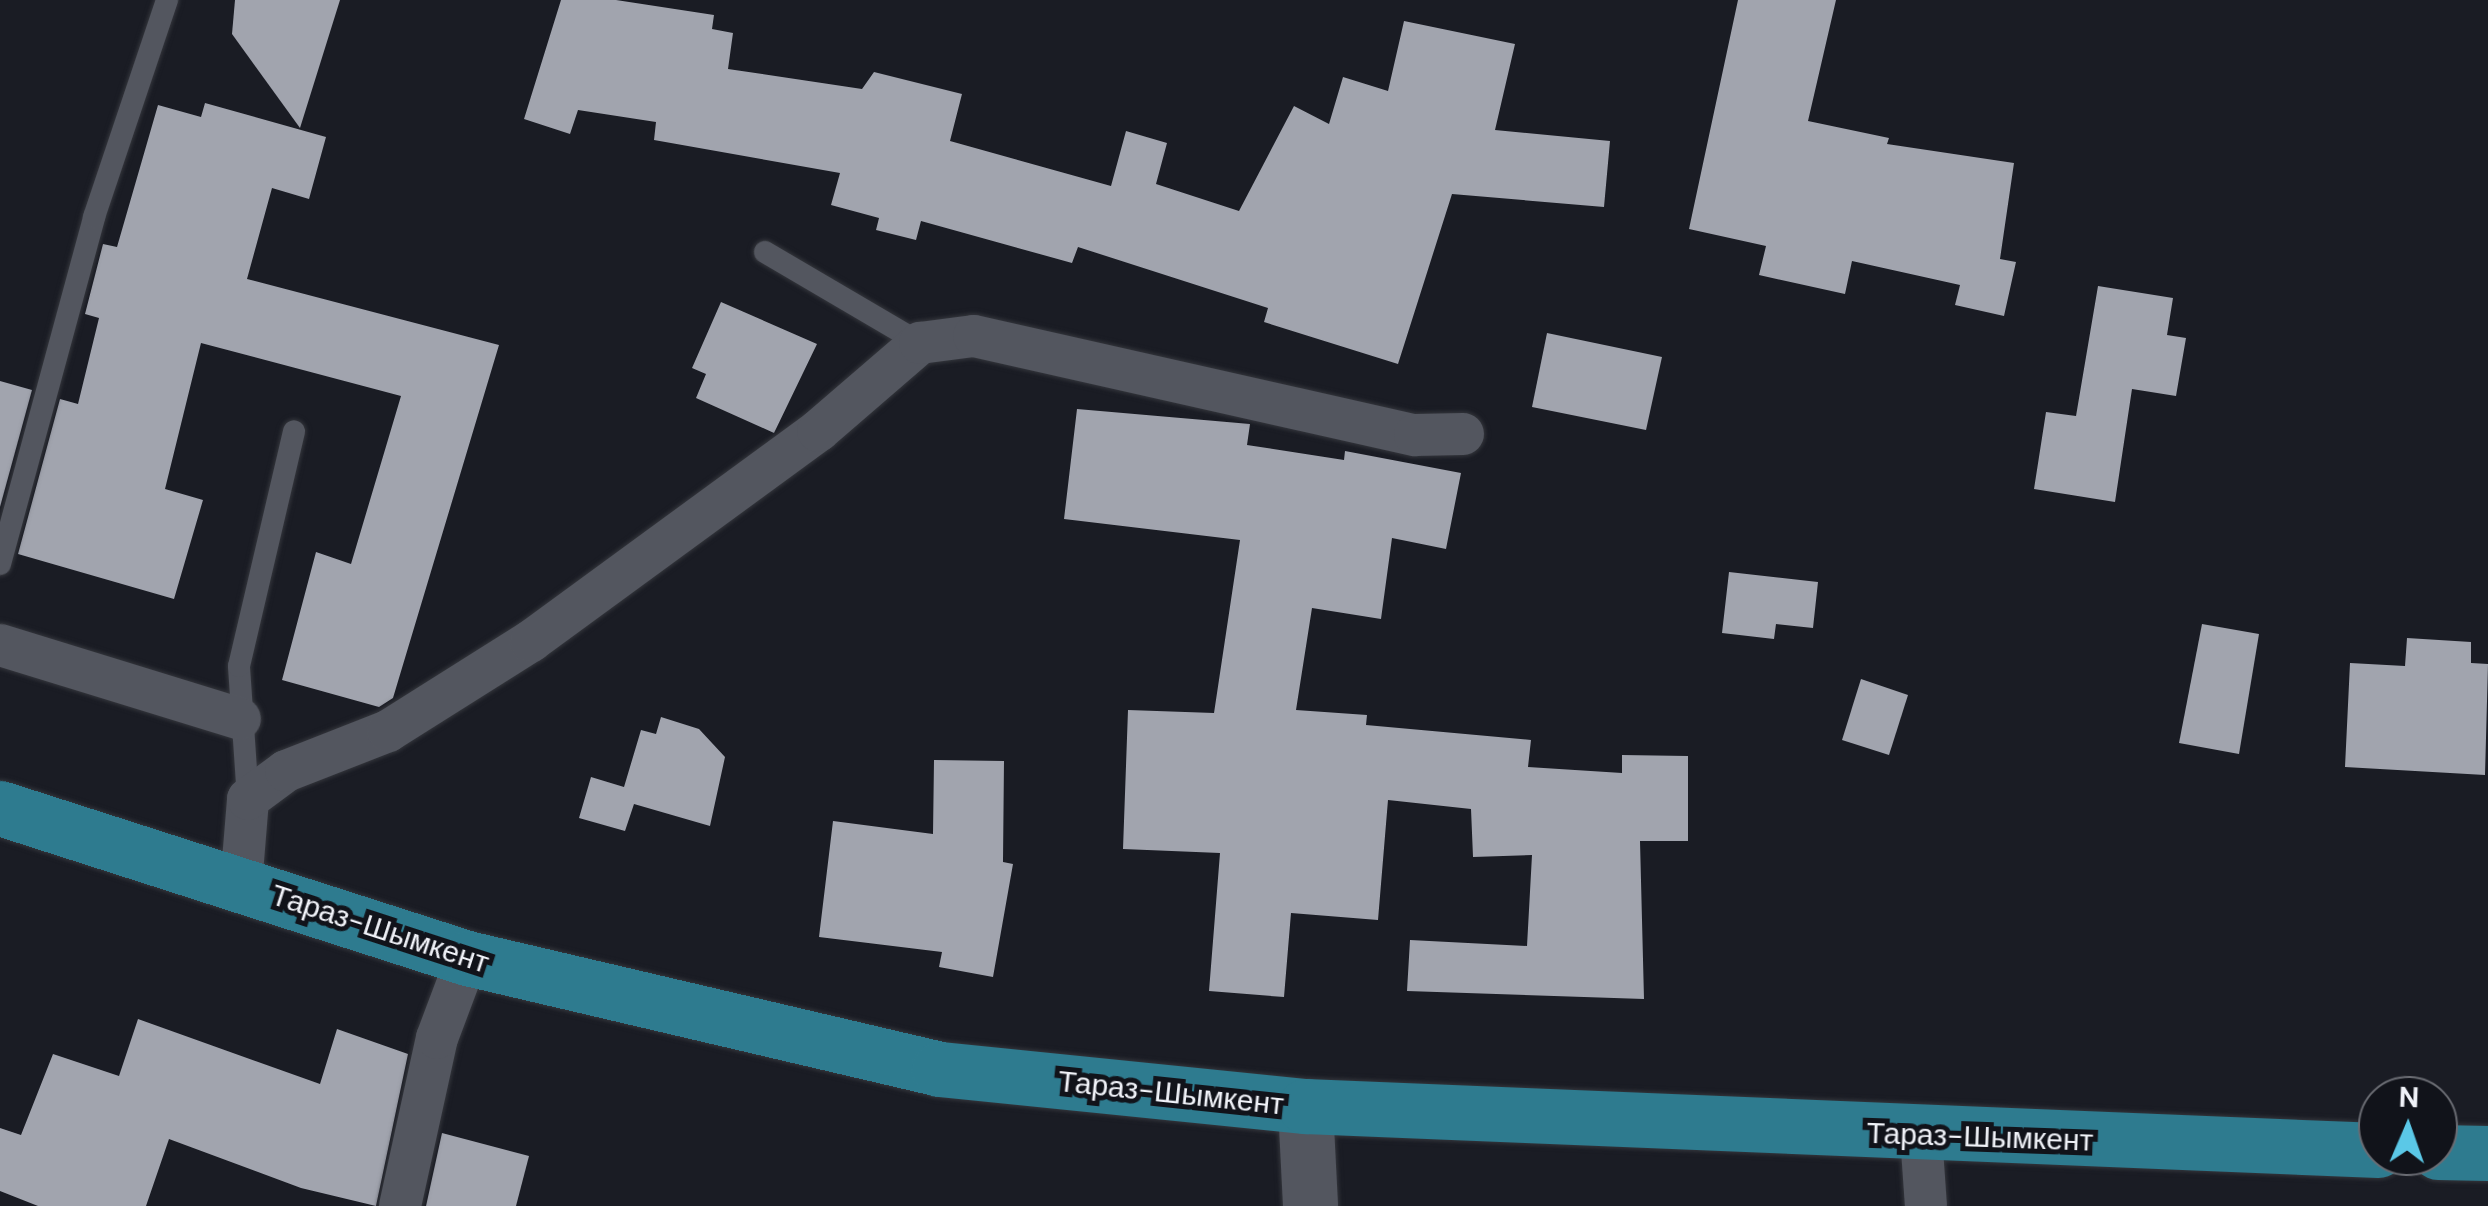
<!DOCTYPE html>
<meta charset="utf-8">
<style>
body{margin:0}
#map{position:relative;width:2488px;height:1206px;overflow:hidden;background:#1a1c24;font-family:"DM Sans",sans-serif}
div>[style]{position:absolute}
.building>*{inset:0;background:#a1a4ae}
.roads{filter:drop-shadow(0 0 2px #34363c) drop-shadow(0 0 2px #34363c)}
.lane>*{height:22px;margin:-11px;padding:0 11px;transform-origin:11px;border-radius:11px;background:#53565f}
.street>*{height:42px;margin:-21px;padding:0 21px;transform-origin:21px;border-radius:21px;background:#53565f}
.secondary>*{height:55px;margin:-27.5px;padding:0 27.5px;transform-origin:27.5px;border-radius:27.5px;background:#53565f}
.primary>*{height:55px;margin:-27.5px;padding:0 27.5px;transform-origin:27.5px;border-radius:27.5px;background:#2e7b8f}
span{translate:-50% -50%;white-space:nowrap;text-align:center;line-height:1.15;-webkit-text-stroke:10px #11131a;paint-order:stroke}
.street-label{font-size:30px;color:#f0f2f8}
.north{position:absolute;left:2358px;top:1076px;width:100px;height:100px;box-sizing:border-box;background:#11131a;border:2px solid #6a6c73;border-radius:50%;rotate:2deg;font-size:28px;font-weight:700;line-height:40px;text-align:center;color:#f0f2f8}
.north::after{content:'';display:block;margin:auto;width:35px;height:45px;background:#5bc8e7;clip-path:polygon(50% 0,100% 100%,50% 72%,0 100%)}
</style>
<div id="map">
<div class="building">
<div style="clip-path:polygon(235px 0,340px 0,300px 128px,232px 34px)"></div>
<div style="clip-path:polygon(561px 0,616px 0,714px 15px,712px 29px,733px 33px,728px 69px,862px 89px,874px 72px,962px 94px,950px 141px,1111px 186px,1126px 131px,1167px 143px,1156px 184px,1239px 211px,1294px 106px,1329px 124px,1343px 77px,1388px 91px,1404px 21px,1515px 44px,1495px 130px,1610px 141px,1604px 207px,1452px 194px,1398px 364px,1264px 322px,1268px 308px,1078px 247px,1072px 263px,921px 221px,916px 240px,876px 230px,879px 218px,831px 205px,840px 173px,654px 140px,656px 122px,578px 110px,570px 134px,524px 119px)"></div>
<div style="clip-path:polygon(1738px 0,1836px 0,1808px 121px,1889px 138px,1887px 144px,2014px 163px,2000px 259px,2016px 262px,2004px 316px,1955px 305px,1960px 285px,1852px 261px,1845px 294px,1759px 275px,1766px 246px,1689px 229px)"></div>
<div style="clip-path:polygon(205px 103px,326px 137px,309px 199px,272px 188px,247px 279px,499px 345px,393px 698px,379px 707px,282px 680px,316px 552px,351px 564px,401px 396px,201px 343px,165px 489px,203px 500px,174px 599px,18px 554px,60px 399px,78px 404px,99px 318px,85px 314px,103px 244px,117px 247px,158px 105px,201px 117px)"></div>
<div style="clip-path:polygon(2098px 286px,2173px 298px,2167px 335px,2186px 338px,2176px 396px,2132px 389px,2115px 502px,2034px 489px,2046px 412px,2076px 416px)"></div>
<div style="clip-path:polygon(721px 302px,817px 344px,774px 433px,696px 398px,706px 374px,692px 368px)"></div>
<div style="clip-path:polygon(1547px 333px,1662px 357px,1646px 430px,1532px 407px)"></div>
<div style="clip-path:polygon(0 381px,32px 390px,0 507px)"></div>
<div style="clip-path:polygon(1077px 409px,1250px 424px,1247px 445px,1344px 460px,1345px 451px,1461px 473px,1446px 549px,1392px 538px,1381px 619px,1312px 608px,1296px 710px,1367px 715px,1366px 725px,1531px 740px,1528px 767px,1622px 773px,1622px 755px,1688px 756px,1688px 841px,1640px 841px,1644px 999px,1407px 991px,1410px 940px,1527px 946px,1532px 855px,1473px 857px,1471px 809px,1388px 800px,1378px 920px,1291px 913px,1284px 997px,1209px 991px,1220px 853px,1123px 849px,1128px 710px,1214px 713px,1240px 540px,1064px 519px)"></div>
<div style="clip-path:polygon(1729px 572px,1818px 582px,1813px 628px,1776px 624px,1774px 639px,1722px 633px)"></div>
<div style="clip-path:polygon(2202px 624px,2259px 634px,2239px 754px,2179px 743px)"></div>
<div style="clip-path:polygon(2407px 638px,2471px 642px,2471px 663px,2488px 664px,2485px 775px,2345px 767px,2350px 663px,2405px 666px)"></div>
<div style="clip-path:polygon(1861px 679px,1908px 695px,1889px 755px,1842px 740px)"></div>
<div style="clip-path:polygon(661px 717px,699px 729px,725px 757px,710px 826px,634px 804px,625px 831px,579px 818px,591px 777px,624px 787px,641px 730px,656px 734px)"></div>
<div style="clip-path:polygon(934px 760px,1004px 761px,1003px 862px,1013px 864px,993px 977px,939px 967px,942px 952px,819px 937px,833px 821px,933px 834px)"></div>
<div style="clip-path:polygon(138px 1019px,320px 1084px,337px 1029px,408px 1054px,376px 1206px,301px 1188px,169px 1139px,146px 1206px,38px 1206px,0 1191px,0 1128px,21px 1135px,53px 1054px,119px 1076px)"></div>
<div style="clip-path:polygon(442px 1133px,529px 1156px,516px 1206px,426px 1206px)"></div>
</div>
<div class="roads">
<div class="lane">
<div style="left:765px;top:252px;width:180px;rotate:30.4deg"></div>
<div style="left:0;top:564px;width:360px;rotate:-74.8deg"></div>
<div style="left:94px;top:217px;width:229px;rotate:-71.4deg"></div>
<div style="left:248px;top:799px;width:133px;rotate:-93.9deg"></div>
<div style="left:239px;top:666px;width:241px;rotate:-76.8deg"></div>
</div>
<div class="street">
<div style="left:0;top:645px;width:251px;rotate:17.1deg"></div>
<div style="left:241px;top:885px;width:86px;rotate:-85.3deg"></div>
<div style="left:248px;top:799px;width:47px;rotate:-36.4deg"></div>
<div style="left:286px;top:771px;width:110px;rotate:-21.4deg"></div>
<div style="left:388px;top:731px;width:169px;rotate:-32.2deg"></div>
<div style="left:531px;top:641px;width:356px;rotate:-36.2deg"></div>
<div style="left:818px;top:431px;width:135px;rotate:-40.8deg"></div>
<div style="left:920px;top:343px;width:54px;rotate:-7.4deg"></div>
<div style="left:974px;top:336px;width:452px;rotate:12.7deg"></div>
<div style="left:1415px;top:435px;width:48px;rotate:-1.2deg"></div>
<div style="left:1921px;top:1135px;width:71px;rotate:86deg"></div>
<div style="left:400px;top:1206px;width:172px;rotate:-77.6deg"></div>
<div style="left:437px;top:1038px;width:85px;rotate:-69.4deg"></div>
</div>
<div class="secondary">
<div style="left:1305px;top:1106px;width:100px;rotate:87.1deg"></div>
</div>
<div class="primary">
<div style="left:0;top:808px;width:490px;rotate:17.8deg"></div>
<div style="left:467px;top:958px;width:485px;rotate:13.2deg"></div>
<div style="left:939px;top:1069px;width:368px;rotate:5.8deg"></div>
<div style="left:1305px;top:1106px;width:1074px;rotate:2.35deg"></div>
<div style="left:2438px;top:1152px;width:50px;rotate:1.1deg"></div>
</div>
</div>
<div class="street-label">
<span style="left:380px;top:929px;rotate:18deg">Тараз-Шымкент</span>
<span style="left:1171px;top:1093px;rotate:6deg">Тараз-Шымкент</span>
<span style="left:1980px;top:1137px;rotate:2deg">Тараз-Шымкент</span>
</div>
<div class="north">N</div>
</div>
